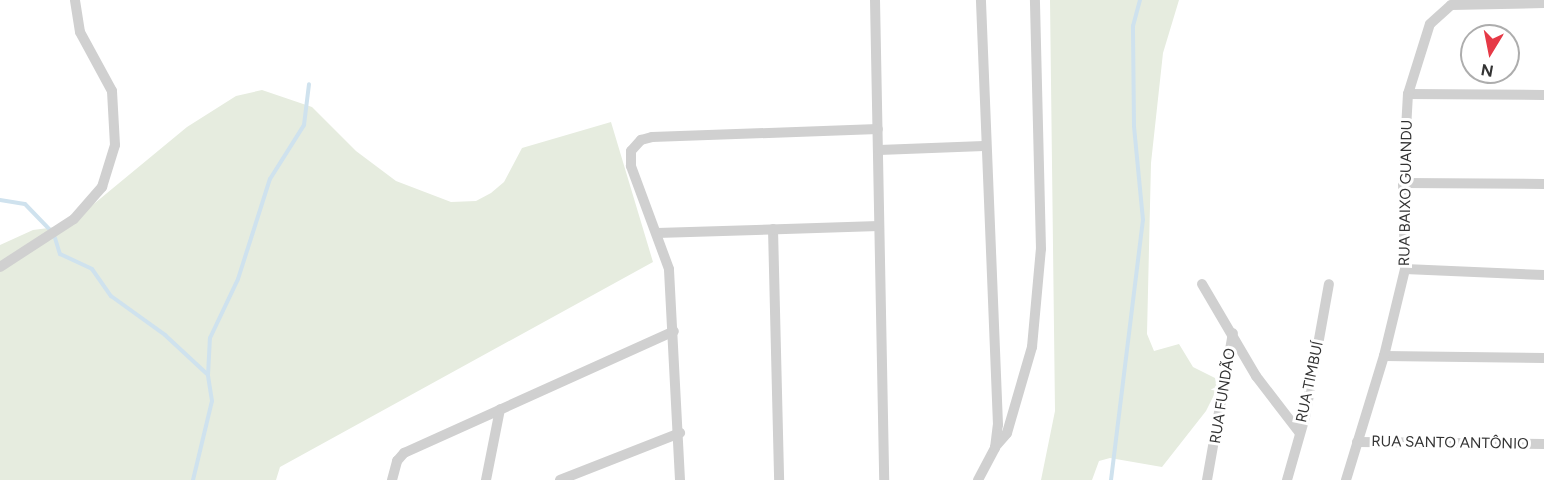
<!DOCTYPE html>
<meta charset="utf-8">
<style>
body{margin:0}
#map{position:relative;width:1544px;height:480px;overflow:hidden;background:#fff;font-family:Figtree,sans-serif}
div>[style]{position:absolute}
.green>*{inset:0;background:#e6ecdf}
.stream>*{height:4px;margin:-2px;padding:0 2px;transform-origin:2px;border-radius:2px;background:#cfe2ee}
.minor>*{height:10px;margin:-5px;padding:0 5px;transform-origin:5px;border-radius:5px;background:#d0d0d0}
span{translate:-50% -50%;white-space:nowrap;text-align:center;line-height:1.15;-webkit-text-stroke:6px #fff;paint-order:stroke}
.street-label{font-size:15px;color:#333}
.north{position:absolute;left:1460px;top:24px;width:60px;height:60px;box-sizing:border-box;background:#fff;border:2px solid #adadad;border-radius:50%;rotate:190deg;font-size:16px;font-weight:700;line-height:24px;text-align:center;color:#333}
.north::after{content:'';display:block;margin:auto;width:21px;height:27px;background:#e63946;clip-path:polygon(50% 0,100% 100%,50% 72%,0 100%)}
</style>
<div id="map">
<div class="green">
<div style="clip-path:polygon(1050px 0,1179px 0,1163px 53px,1151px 163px,1147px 334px,1154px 351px,1179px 344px,1193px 367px,1215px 378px,1217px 389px,1206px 411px,1162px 467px,1110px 458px,1099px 461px,1092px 480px,1041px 480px,1055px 411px)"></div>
<div style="clip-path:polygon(262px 90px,312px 107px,356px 151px,396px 181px,451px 202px,476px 201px,491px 193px,504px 182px,522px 148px,611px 122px,653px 262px,280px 467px,276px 480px,0 480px,0 245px,33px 230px,56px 227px,78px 217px,187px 127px,236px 96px)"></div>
</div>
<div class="stream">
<div style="left:0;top:200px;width:25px;rotate:9deg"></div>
<div style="left:25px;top:204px;width:37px;rotate:46deg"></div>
<div style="left:55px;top:238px;width:17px;rotate:73deg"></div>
<div style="left:60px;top:254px;width:35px;rotate:25deg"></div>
<div style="left:92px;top:269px;width:33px;rotate:55deg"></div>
<div style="left:111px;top:296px;width:67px;rotate:35.8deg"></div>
<div style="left:165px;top:335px;width:57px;rotate:42.9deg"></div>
<div style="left:193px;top:480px;width:81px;rotate:-76.5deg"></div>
<div style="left:212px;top:401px;width:26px;rotate:-99deg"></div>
<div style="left:208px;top:375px;width:37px;rotate:-87deg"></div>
<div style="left:210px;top:338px;width:65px;rotate:-64.6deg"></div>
<div style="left:238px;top:279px;width:105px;rotate:-72.3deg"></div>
<div style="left:270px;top:179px;width:64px;rotate:-57.8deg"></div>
<div style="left:304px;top:125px;width:41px;rotate:-83deg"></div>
<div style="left:1111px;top:480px;width:262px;rotate:-83deg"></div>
<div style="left:1143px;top:220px;width:94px;rotate:-95.5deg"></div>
<div style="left:1134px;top:126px;width:100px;rotate:-90.6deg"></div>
<div style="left:1133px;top:26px;width:27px;rotate:-75deg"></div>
</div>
<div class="minor">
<div style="left:875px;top:0;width:480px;rotate:88.9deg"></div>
<div style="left:1408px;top:94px;width:136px;rotate:0.4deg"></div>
<div style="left:879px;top:150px;width:105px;rotate:-2.2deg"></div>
<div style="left:1403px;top:183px;width:141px;rotate:0.4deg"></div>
<div style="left:773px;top:229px;width:251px;rotate:88.6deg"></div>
<div style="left:657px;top:233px;width:222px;rotate:-1.8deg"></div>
<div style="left:0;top:267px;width:88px;rotate:-33deg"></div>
<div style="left:74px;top:219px;width:43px;rotate:-48.8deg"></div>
<div style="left:102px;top:187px;width:44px;rotate:-72.8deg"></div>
<div style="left:115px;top:145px;width:54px;rotate:-93.2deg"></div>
<div style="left:112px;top:91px;width:67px;rotate:-118.5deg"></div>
<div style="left:80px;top:32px;width:32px;rotate:-99deg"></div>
<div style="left:1405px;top:269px;width:139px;rotate:2.5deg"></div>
<div style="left:1202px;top:284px;width:107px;rotate:59.6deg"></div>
<div style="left:1256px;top:376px;width:71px;rotate:52.5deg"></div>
<div style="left:1384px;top:356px;width:160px;rotate:0.7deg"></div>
<div style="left:1357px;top:442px;width:187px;rotate:0.6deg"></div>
<div style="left:995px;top:447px;width:18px;rotate:-49deg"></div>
<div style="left:1007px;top:433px;width:90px;rotate:-73.8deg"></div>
<div style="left:1032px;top:347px;width:98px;rotate:-84.8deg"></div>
<div style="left:1041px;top:249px;width:249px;rotate:-91.4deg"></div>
<div style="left:392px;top:480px;width:20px;rotate:-75deg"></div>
<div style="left:397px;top:461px;width:11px;rotate:-49deg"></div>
<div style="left:404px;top:453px;width:296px;rotate:-24.3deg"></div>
<div style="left:486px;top:480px;width:72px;rotate:-78.8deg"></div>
<div style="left:560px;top:480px;width:129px;rotate:-21.4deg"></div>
<div style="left:680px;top:480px;width:211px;rotate:-93deg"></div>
<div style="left:669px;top:269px;width:110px;rotate:-110.3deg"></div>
<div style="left:631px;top:166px;width:15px;rotate:-90deg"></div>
<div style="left:631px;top:151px;width:15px;rotate:-48deg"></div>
<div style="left:641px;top:140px;width:11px;rotate:-15deg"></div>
<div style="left:652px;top:137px;width:226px;rotate:-2deg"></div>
<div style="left:978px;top:480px;width:36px;rotate:-62deg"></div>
<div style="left:995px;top:448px;width:23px;rotate:-83deg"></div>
<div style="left:998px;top:425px;width:425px;rotate:-92.3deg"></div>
<div style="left:1207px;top:480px;width:149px;rotate:-80deg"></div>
<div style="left:1287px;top:480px;width:66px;rotate:-74.1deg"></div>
<div style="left:1305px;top:417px;width:135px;rotate:-79.8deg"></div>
<div style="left:1346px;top:480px;width:130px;rotate:-73deg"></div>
<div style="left:1384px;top:356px;width:89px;rotate:-76.4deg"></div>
<div style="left:1405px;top:269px;width:86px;rotate:-91.3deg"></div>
<div style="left:1403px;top:183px;width:89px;rotate:-86.8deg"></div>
<div style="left:1408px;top:94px;width:73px;rotate:-72.6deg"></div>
<div style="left:1430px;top:24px;width:28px;rotate:-42deg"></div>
<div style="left:1451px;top:5px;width:93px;rotate:-1.2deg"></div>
</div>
<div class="street-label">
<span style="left:1406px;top:193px;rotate:-89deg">RUA BAIXO GUANDU</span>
<span style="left:1310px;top:382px;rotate:-78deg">RUA TIMBUÍ</span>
<span style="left:1223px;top:396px;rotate:-81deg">RUA FUNDÃO</span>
<span style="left:1450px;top:443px;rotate:1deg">RUA SANTO ANTÔNIO</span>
</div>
<div class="north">N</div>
</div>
